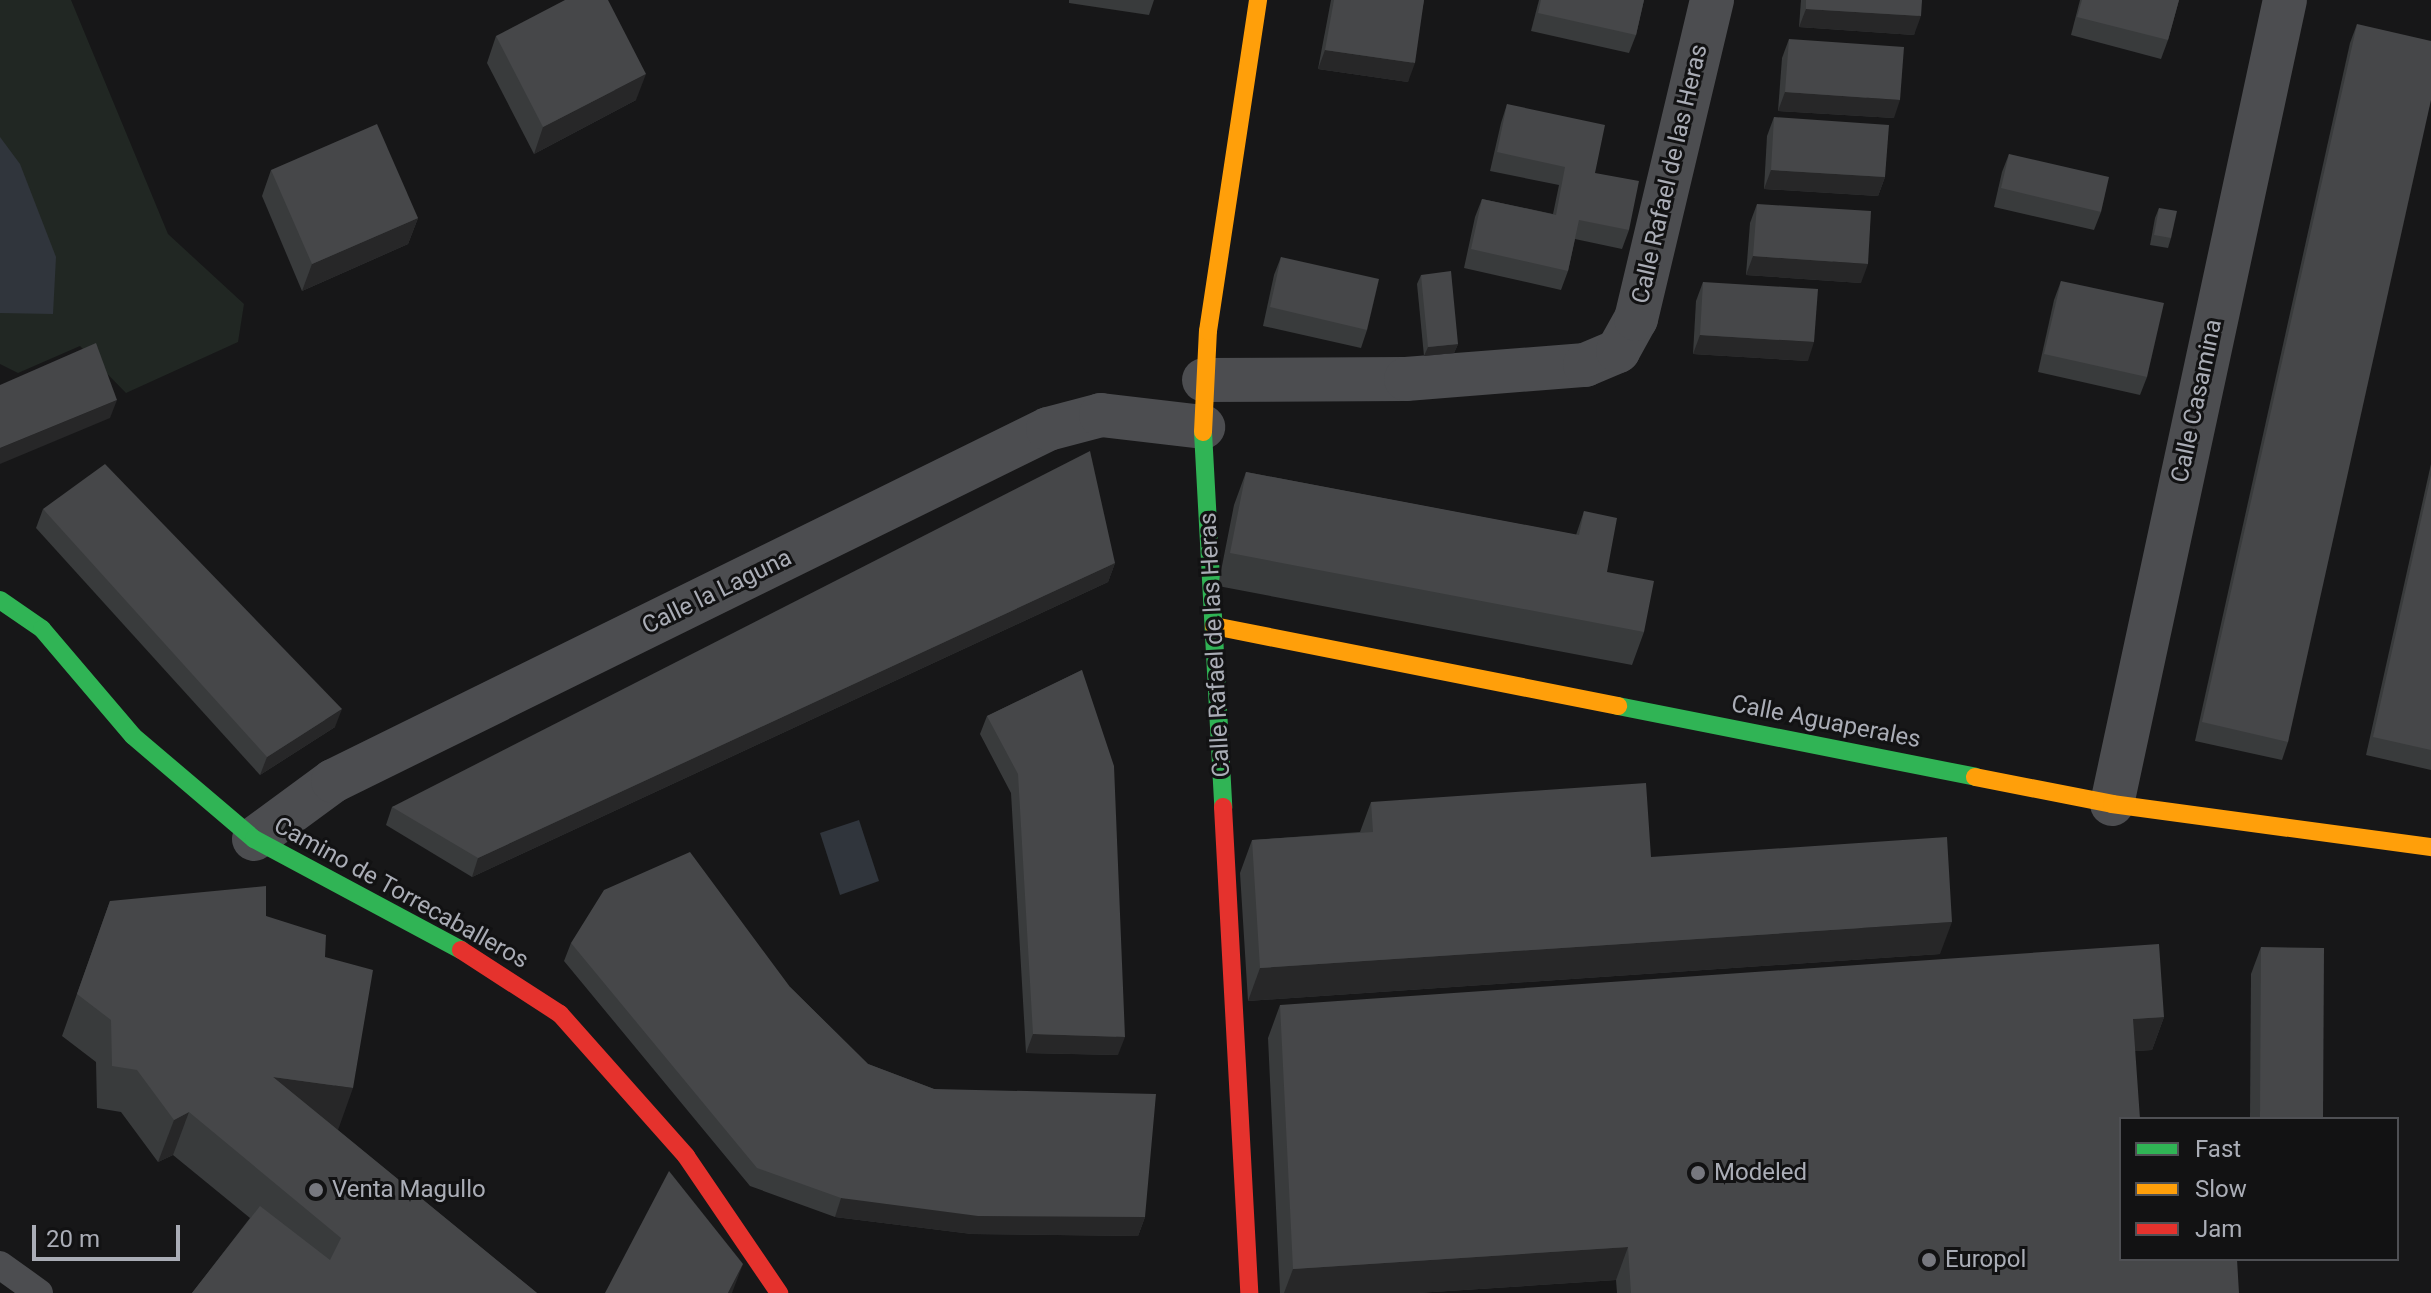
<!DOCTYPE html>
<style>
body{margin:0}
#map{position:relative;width:2431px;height:1293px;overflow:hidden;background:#171718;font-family:Roboto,sans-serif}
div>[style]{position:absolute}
.green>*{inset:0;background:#212723}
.water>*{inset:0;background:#30353c}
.lane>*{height:28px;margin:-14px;padding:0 14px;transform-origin:14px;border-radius:14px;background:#4c4d50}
.street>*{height:44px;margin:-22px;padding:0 22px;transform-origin:22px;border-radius:22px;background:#4c4d50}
.fast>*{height:18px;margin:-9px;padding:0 9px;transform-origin:9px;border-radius:9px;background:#30b455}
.slow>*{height:18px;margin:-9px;padding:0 9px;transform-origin:9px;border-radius:9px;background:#ff9f0a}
.jam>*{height:18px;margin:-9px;padding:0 9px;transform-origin:9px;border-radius:9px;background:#e5322d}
.wall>*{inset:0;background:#393b3c}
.shaded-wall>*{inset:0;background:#272728}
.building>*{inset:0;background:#464749}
.dots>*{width:22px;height:22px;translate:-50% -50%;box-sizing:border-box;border:4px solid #121213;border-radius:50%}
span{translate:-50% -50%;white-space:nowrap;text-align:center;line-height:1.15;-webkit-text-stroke:6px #121213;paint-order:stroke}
.street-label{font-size:24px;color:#aaadb6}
.poi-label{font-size:24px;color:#aaadb6}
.left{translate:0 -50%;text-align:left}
.legend{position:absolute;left:2119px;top:1117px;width:280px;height:144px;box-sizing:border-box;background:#121213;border:2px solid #4f5054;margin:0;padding:10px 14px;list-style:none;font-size:24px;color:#aaadb6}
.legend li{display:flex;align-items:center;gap:16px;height:40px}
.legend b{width:40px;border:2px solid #4f5054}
.scale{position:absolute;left:32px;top:1225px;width:148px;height:36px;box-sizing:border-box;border:4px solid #aaadb6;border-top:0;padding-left:10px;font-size:24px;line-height:28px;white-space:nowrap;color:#aaadb6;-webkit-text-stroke:6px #121213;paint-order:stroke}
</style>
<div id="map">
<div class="green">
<div style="clip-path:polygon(0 0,71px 0,168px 234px,244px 304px,238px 342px,126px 393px,80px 346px,18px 373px,0 364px)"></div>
</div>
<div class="water">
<div style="clip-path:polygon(0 137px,20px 164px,56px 257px,53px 314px,0 313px)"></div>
<div style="clip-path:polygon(859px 820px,879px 881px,840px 895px,820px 833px)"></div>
</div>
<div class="lane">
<div style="left:0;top:1265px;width:48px;rotate:35.7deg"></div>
</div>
<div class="street">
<div style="left:1204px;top:380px;width:202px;rotate:-0.3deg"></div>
<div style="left:1406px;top:379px;width:180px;rotate:-4.5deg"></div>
<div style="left:1585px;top:365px;width:36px;rotate:-23deg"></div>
<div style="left:1618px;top:351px;width:37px;rotate:-61deg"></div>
<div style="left:1636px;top:319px;width:328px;rotate:-76.6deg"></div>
<div style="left:2112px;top:804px;width:822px;rotate:-77.86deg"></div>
<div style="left:254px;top:839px;width:98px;rotate:-36.3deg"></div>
<div style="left:333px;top:781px;width:797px;rotate:-26.21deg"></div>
<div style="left:1048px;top:429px;width:55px;rotate:-14.8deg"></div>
<div style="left:1101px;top:415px;width:103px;rotate:6.7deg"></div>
</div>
<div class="fast">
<div style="left:1203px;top:432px;width:376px;rotate:86.9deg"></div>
<div style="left:0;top:600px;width:51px;rotate:34.6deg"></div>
<div style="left:42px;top:629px;width:140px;rotate:49.6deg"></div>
<div style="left:133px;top:736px;width:159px;rotate:40.4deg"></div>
<div style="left:254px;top:839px;width:235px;rotate:28.2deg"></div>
<div style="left:1618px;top:706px;width:364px;rotate:11.2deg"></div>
</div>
<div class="slow">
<div style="left:1203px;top:432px;width:101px;rotate:-87.2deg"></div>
<div style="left:1208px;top:331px;width:335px;rotate:-81.4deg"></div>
<div style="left:1214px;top:626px;width:412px;rotate:11.2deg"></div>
<div style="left:1975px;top:777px;width:140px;rotate:11.1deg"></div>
<div style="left:2112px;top:804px;width:322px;rotate:7.7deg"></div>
</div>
<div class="jam">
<div style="left:1223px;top:807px;width:487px;rotate:86.9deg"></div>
<div style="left:461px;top:950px;width:118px;rotate:32.9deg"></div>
<div style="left:560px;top:1014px;width:190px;rotate:48.4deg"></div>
<div style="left:686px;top:1156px;width:166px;rotate:55.8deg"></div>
</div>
<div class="wall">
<div style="clip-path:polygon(1069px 0,1154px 0,1149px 15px,1069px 3px)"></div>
<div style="clip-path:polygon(1331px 0,1424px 0,1408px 82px,1318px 69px)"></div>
<div style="clip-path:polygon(1539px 0,1644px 0,1636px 35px,1629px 53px,1531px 31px)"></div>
<div style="clip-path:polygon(1801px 0,1922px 0,1914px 35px,1799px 27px)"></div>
<div style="clip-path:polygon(2080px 0,2179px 0,2168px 40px,2161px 59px,2071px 35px)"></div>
<div style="clip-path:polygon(2357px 24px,2288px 742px,2282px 760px,2195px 741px,2350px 43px)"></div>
<div style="clip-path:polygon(496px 36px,636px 100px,534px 154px,487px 63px)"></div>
<div style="clip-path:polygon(1789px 39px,1894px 118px,1778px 111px,1782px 58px)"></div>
<div style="clip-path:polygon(1507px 104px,1595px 173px,1629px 230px,1622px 249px,1575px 239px,1568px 271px,1561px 290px,1464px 268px,1475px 217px,1482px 199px,1553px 214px,1559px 185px,1490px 171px,1501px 123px)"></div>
<div style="clip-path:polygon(1774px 117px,1885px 177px,1878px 196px,1764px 189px,1767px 136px)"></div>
<div style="clip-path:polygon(2009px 154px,2101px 212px,2094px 230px,1994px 207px,2002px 172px)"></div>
<div style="clip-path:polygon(271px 170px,418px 218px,408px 244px,302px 291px,262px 196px)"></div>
<div style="clip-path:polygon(1757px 204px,1861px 283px,1746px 275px,1750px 223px)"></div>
<div style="clip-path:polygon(2159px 208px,2171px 238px,2168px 248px,2150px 245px,2155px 218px)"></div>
<div style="clip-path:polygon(1281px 257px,1367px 330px,1361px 348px,1263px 326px,1274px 275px)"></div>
<div style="clip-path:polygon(1421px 275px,1458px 344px,1454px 353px,1424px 356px,1417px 284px)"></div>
<div style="clip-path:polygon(2061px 281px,2147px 377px,2140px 395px,2038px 372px,2054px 300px)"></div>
<div style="clip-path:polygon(1703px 282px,1808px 361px,1693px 354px,1696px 301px)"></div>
<div style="clip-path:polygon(2431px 464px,2431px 770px,2366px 755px)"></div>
<div style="clip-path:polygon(1246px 472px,1576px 535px,1584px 511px,1607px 572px,1644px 632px,1632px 665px,1218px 586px,1234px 505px)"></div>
<div style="clip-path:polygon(43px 509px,335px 727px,260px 775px,36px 528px)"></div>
<div style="clip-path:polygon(1115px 563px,1108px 582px,472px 877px,386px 825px,392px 807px)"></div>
<div style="clip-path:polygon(1082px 670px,1118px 1055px,1026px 1053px,1011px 793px,980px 734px,987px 716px)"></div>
<div style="clip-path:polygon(1371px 802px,1651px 857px,1940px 954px,1248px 1001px,1240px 873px,1252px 840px,1360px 832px)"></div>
<div style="clip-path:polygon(110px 901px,266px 916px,325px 957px,338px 1130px,537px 1293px,192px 1293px,250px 1218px,173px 1155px,158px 1162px,121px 1112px,97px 1108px,96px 1062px,62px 1036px)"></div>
<div style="clip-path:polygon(571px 943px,790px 987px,868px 1064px,934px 1089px,1145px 1217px,1138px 1236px,972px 1234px,835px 1217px,750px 1186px,564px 961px)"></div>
<div style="clip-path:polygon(2261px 947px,2323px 1119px,2250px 1119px,2251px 974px)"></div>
<div style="clip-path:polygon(1280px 1005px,2164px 1017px,2152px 1050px,2135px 1051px,2121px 1259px,2239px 1293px,1617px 1293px,1616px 1280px,1417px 1293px,1280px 1293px,1268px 1038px)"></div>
</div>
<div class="shaded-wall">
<div style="clip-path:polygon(1806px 9px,1921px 16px,1914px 35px,1799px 27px)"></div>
<div style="clip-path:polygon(1325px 50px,1415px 63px,1408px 82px,1318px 69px)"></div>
<div style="clip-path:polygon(646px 74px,636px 100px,534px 154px,543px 127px)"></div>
<div style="clip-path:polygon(1785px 92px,1900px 100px,1894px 118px,1778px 111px)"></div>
<div style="clip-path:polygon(1771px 170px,1885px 177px,1878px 196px,1764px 189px)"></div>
<div style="clip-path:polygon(418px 218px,408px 244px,302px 291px,312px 264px)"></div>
<div style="clip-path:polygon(1753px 256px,1868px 264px,1861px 283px,1746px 275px)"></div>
<div style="clip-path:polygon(1700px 335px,1814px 342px,1808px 361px,1693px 354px)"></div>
<div style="clip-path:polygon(1458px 344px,1454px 353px,1424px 356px,1428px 347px)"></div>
<div style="clip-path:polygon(117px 400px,110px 418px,0 464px,0 448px)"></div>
<div style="clip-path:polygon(1115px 563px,1108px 582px,472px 877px,478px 858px)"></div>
<div style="clip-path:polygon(342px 709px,335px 727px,260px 775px,267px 757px)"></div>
<div style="clip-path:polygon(1952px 922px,1940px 954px,1248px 1001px,1260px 968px)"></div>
<div style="clip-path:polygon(2164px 1017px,2152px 1050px,2121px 1052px,2133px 1019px)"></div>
<div style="clip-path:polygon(1033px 1034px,1125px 1037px,1118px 1055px,1026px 1053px)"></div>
<div style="clip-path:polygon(273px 1077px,353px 1088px,338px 1130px)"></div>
<div style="clip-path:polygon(189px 1112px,173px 1155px,158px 1162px,174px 1120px)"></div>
<div style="clip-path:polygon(841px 1198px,1145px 1217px,1138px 1236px,972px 1234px,835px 1217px)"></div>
<div style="clip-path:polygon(1628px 1247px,1616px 1280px,1417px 1293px,1284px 1293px,1293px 1269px)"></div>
<div style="clip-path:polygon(743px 1264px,732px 1293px,728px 1293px)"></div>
</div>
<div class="building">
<div style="clip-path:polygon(565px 0,608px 0,646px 74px,543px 127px,496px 36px)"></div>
<div style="clip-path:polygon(1334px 0,1424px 0,1415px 63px,1325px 50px)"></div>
<div style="clip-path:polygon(1541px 0,1644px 0,1636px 35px,1538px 13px)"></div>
<div style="clip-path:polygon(1806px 0,1922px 0,1921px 16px,1806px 9px)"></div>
<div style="clip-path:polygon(2082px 0,2179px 0,2168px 40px,2077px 17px)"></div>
<div style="clip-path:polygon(2357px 24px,2431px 41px,2431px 100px,2288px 742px,2202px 722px)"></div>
<div style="clip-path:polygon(1789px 39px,1904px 47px,1900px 100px,1785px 92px)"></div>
<div style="clip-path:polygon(1507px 104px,1605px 125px,1595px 173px,1639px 181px,1629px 230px,1579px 220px,1568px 271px,1471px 249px,1482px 199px,1556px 215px,1565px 167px,1497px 152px)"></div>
<div style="clip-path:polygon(1774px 117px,1889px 125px,1885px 177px,1771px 170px)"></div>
<div style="clip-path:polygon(377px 124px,418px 218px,312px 264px,271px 170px)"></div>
<div style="clip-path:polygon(2009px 154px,2109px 177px,2101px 212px,2001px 188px)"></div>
<div style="clip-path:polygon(1757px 204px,1871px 211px,1868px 264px,1753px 256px)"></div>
<div style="clip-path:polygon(2159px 208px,2177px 211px,2171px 238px,2154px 235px)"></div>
<div style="clip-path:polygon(1281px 257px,1379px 279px,1367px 330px,1270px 307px)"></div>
<div style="clip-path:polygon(1451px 271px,1458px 344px,1428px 347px,1421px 275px)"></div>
<div style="clip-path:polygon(2061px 281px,2164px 303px,2147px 377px,2044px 354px)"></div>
<div style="clip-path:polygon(1703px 282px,1818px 289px,1814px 342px,1700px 335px)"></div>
<div style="clip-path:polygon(96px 343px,117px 400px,0 448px,0 385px)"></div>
<div style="clip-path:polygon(1090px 451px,1115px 563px,478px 858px,392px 807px)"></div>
<div style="clip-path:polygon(105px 464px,342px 709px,267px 757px,43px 509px)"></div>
<div style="clip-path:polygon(1246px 472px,1579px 535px,1584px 511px,1617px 518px,1607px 572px,1654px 581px,1644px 632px,1230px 553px)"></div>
<div style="clip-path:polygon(2431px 475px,2431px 750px,2373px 737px)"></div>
<div style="clip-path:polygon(1082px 670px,1114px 766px,1125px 1037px,1033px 1034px,1018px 774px,987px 716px)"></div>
<div style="clip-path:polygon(1646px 783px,1651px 857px,1947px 837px,1952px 922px,1260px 968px,1252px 840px,1373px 832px,1371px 802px)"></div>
<div style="clip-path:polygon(690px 852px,790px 987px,868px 1064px,934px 1089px,1156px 1094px,1145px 1217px,978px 1216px,841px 1198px,757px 1168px,571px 943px,604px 890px)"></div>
<div style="clip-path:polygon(266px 886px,266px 916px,326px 935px,325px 957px,373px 970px,353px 1088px,273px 1077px,537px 1293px,192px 1293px,260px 1206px,330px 1260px,341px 1238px,189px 1112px,174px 1120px,137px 1070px,112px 1066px,111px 1020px,77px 994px,110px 901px)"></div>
<div style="clip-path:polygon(2159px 944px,2164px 1017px,2133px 1019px,2140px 1119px,2121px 1119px,2121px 1259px,2237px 1259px,2239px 1293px,1631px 1293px,1628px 1247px,1293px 1269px,1280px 1005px)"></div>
<div style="clip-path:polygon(2261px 947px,2324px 948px,2323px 1119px,2260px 1119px)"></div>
<div style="clip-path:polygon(669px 1171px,743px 1264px,728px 1293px,605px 1293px)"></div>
</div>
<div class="dots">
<div style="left:1698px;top:1173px;background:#77787f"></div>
<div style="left:316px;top:1190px;background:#77787f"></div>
<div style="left:1929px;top:1260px;background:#77787f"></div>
</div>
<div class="street-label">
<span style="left:1670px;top:174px;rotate:-77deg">Calle Rafael de las Heras</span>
<span style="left:2197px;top:401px;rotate:-78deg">Calle Casamina</span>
<span style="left:717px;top:592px;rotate:-26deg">Calle la Laguna</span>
<span style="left:1215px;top:645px;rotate:-93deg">Calle Rafael de las Heras</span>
<span style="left:1826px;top:722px;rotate:11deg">Calle Aguaperales</span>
<span style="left:401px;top:893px;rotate:29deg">Camino de Torrecaballeros</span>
</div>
<div class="poi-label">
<span class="left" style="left:1714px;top:1173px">Modeled</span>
<span class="left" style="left:332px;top:1190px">Venta Magullo</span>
<span class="left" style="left:1945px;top:1260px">Europol</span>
</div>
<ul class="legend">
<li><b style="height:10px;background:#30b455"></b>Fast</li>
<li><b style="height:10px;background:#ff9f0a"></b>Slow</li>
<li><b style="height:10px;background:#e5322d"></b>Jam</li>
</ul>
<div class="scale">20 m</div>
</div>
